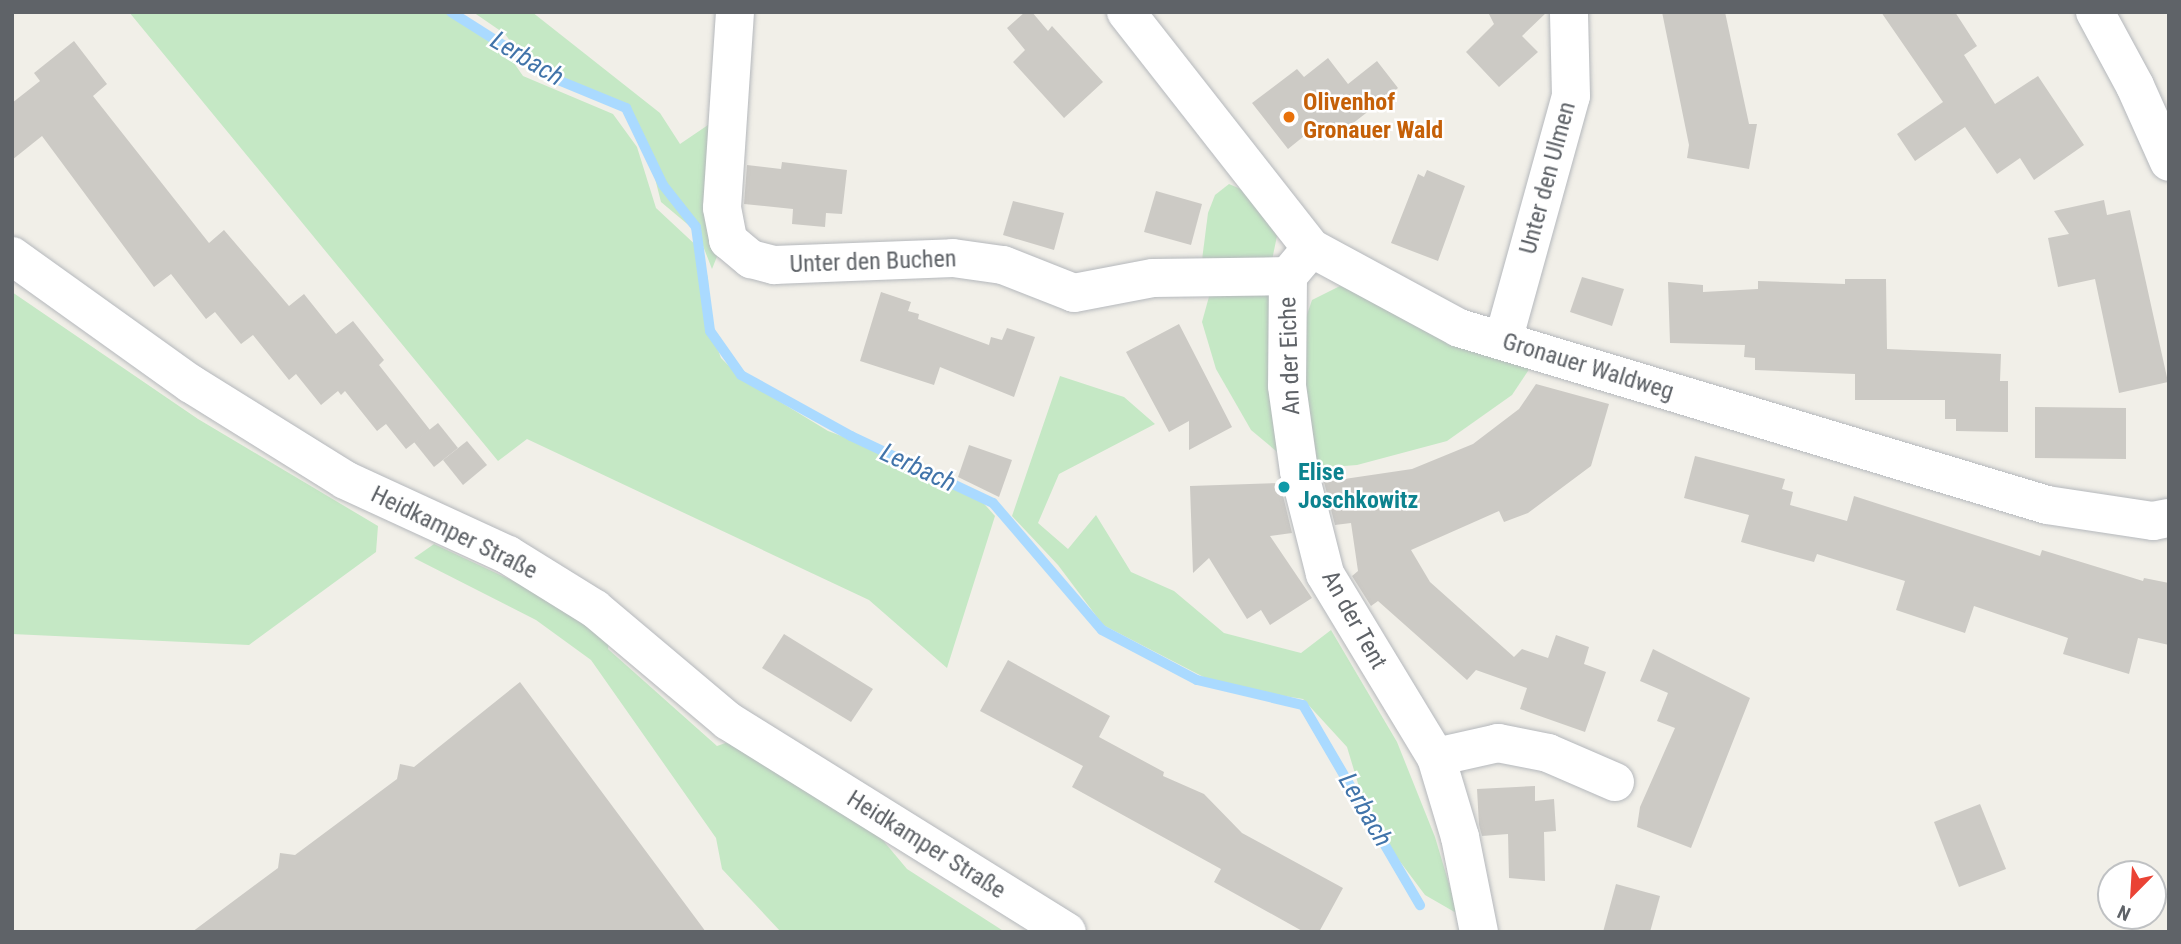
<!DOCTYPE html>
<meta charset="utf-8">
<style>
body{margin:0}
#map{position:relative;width:2181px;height:944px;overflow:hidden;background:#f1efe8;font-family:"Roboto Condensed",sans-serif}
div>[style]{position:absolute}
.green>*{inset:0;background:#c5e8c5}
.stream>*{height:10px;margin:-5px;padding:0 5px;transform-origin:5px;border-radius:5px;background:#aadaff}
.building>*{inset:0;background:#cccac5}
.roads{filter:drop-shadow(0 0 2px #b5b8bc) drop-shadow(0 0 2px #b5b8bc)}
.minor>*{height:38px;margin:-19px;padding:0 19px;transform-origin:19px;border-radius:19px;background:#fff}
.dots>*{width:19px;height:19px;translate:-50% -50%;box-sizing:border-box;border:4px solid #fff;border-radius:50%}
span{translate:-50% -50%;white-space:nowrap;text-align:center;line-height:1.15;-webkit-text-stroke:5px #fff;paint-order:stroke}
.food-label{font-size:24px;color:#c56008;font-weight:700}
.left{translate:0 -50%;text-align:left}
.street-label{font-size:24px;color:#5f6368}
.culture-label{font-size:24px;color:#0d838f;font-weight:700}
.water-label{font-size:26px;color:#4174aa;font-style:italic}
.frame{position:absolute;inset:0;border:14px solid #5f6368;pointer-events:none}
.north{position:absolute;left:2097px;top:860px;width:70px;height:70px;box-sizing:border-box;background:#fff;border:2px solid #bfc1c3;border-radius:50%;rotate:204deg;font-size:19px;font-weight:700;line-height:28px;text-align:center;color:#5f6368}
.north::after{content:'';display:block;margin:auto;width:24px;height:32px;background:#ea4335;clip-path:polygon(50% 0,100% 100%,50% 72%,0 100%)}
</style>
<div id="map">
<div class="green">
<div style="clip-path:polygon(129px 12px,457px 12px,498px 40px,523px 76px,613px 114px,637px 147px,656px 208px,700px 249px,708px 278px,711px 331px,721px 358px,741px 378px,828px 431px,906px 460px,979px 498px,995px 516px,947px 668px,869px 600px,527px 439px,498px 461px)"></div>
<div style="clip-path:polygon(473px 12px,532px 12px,660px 113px,680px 144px,708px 125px,716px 100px,720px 249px,712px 269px,698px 233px,661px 202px,645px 139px,623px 104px,531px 69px,505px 34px)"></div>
<div style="clip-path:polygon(1229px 184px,1243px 190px,1277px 236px,1272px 260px,1202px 260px,1208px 213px,1215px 195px)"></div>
<div style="clip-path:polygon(1340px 286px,1531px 361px,1528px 371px,1512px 395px,1447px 441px,1357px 465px,1318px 468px,1299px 338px,1312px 300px)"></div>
<div style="clip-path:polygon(12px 292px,198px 419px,378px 526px,376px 552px,249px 645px,12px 634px)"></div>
<div style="clip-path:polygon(1210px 293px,1272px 294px,1282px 456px,1251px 430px,1216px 369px,1202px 322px)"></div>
<div style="clip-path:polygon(1060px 376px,1124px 397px,1155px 424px,1059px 474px,1038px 523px,1068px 549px,1096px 515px,1131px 572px,1174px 591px,1224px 633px,1301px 653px,1331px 630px,1397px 742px,1435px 837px,1458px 914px,1425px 895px,1369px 820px,1347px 747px,1303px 699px,1221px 686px,1103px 625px,1058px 565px,1012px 516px)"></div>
<div style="clip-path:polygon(434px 544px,522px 585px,609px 641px,608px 649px,717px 746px,731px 741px,881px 838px,907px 869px,1005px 932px,781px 932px,722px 869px,716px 838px,591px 660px,536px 620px,414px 558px)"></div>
</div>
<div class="stream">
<div style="left:451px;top:12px;width:127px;rotate:32.4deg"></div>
<div style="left:558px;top:80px;width:74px;rotate:22.4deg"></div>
<div style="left:626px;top:108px;width:85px;rotate:64.3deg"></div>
<div style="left:663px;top:185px;width:53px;rotate:51.8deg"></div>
<div style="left:696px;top:227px;width:105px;rotate:82.3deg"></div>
<div style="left:710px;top:331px;width:54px;rotate:54.8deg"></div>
<div style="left:741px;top:375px;width:126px;rotate:29deg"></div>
<div style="left:851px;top:436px;width:157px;rotate:25.3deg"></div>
<div style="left:993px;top:503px;width:167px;rotate:49.4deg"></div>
<div style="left:1102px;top:630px;width:107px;rotate:27.8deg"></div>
<div style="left:1197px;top:680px;width:109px;rotate:13.3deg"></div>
<div style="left:1303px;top:705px;width:232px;rotate:59.7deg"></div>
</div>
<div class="building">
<div style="clip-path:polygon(1025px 12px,1032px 12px,1048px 31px,1052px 26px,1103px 82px,1064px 118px,1013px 62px,1025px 50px,1007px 28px)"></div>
<div style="clip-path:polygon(1488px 12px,1547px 12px,1522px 36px,1538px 52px,1499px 87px,1466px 52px,1494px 24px)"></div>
<div style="clip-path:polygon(1662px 12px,1725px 12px,1749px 124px,1757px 124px,1749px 169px,1687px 158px,1689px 145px)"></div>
<div style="clip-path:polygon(1881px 12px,1955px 12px,1977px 46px,1964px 55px,1995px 104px,2038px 76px,2084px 145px,2034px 180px,2020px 158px,1997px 174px,1965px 127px,1915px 161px,1897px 134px,1943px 102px)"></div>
<div style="clip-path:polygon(74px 41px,107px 84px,93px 96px,209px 243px,224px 230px,289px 306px,304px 294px,336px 334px,353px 321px,384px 360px,379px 365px,430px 430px,406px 449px,386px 424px,377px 431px,345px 391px,341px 395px,338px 391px,321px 405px,296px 374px,289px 380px,253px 335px,241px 344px,215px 312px,206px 319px,171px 274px,154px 287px,42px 136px,12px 160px,12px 103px,40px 81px,34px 73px)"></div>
<div style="clip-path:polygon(1328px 58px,1348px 84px,1377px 61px,1398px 88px,1338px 135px,1319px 124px,1288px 149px,1252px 103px,1297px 69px,1304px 77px)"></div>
<div style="clip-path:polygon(782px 162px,847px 170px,842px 214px,826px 213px,825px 227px,792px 224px,793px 209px,744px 204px,747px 165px,781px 169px)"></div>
<div style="clip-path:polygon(1427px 170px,1465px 186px,1438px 261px,1391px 243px,1418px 174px,1424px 177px)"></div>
<div style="clip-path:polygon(1156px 191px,1202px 204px,1191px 245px,1144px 232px)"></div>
<div style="clip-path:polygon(2104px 200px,2107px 215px,2130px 210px,2168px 382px,2119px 393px,2095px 279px,2058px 287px,2048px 238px,2069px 234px,2054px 211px)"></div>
<div style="clip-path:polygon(1013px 201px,1064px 213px,1054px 250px,1003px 235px)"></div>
<div style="clip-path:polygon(1582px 277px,1624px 289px,1612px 326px,1570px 312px)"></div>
<div style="clip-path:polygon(1845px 279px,1886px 279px,1887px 349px,2001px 354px,2000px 381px,2008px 381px,2008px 432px,1956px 431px,1956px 419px,1945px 419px,1945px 400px,1855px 400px,1855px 374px,1755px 370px,1755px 358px,1744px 357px,1745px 345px,1670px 343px,1668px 282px,1703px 285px,1703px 292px,1758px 289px,1758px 281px,1845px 284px)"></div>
<div style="clip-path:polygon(881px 292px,911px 302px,908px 311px,919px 314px,918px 319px,989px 345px,991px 337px,1002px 340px,1007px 328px,1035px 337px,1014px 397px,940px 367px,934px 385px,860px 361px)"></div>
<div style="clip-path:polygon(1179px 324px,1232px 427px,1189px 450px,1189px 421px,1169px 432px,1126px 352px)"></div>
<div style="clip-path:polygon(1536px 384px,1609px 404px,1591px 466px,1528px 513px,1504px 522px,1499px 511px,1411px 550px,1430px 582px,1514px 657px,1522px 649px,1548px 658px,1556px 635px,1589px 647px,1584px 664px,1606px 672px,1585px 732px,1520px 709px,1527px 688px,1476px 670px,1467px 680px,1378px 601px,1371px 606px,1352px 576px,1358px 571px,1351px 523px,1335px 525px,1324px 482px,1412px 469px,1473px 444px,1519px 409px)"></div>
<div style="clip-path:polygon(2035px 407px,2126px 408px,2126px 459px,2035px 458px)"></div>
<div style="clip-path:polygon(438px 423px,458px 448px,434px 467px,414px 442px)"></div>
<div style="clip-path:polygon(467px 441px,487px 465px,463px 485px,443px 460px)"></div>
<div style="clip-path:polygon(969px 445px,1012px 460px,999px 497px,958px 477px)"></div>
<div style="clip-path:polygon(1695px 456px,1785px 479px,1782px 489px,1793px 492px,1790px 505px,1847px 521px,1854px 496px,2040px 556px,2042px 550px,2143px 581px,2144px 578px,2169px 583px,2169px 645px,2138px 638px,2129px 674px,2063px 654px,2068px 638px,1974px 606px,1965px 633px,1896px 610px,1905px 581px,1817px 554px,1814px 562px,1741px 542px,1749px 515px,1684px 498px)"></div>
<div style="clip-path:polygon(1280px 483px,1292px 533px,1270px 536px,1312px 598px,1270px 625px,1261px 610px,1247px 619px,1209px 558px,1193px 573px,1190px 486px)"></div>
<div style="clip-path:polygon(784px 634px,873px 689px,851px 722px,762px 668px)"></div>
<div style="clip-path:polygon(1653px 649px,1750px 698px,1691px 848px,1637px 827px,1640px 807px,1675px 728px,1657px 721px,1668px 693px,1640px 681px)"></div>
<div style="clip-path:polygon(1008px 660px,1110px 716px,1099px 737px,1164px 772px,1163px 776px,1204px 794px,1242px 833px,1343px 888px,1319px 932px,1304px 932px,1214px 882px,1221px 869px,1072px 787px,1083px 766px,980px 711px)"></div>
<div style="clip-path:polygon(520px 682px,706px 932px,192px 932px,278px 868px,280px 853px,295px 855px,397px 779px,400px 764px,414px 767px)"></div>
<div style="clip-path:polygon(1535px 786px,1535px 801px,1554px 799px,1556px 831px,1544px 832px,1545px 881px,1509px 878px,1508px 834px,1482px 836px,1479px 825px,1477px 789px)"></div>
<div style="clip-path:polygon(1980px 804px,2006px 869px,1959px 887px,1934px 822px)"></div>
<div style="clip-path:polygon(1616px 884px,1660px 896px,1650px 932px,1603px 932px)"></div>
</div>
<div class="roads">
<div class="minor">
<div style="left:735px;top:12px;width:196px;rotate:93.8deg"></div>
<div style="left:722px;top:208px;width:33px;rotate:79deg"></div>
<div style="left:728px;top:240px;width:30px;rotate:40deg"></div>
<div style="left:751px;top:259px;width:24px;rotate:15deg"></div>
<div style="left:774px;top:265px;width:179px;rotate:-2.2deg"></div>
<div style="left:953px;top:258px;width:50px;rotate:8deg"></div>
<div style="left:1003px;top:265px;width:76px;rotate:21.5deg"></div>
<div style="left:1074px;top:293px;width:80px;rotate:-10.8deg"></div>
<div style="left:1153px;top:278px;width:135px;rotate:-0.8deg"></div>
<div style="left:1126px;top:12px;width:300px;rotate:51.9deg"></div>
<div style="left:1311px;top:248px;width:168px;rotate:28.4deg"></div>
<div style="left:1459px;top:328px;width:614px;rotate:16.75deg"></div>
<div style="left:2047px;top:505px;width:107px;rotate:8.6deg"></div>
<div style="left:2153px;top:521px;width:16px;rotate:-11deg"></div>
<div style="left:2095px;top:12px;width:84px;rotate:61.6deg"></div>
<div style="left:2135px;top:86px;width:83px;rotate:65.9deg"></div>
<div style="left:12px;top:256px;width:220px;rotate:35.6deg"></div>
<div style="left:191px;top:384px;width:181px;rotate:31.9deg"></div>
<div style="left:345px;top:480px;width:179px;rotate:24.7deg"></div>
<div style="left:508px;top:555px;width:102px;rotate:31.8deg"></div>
<div style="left:595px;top:609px;width:174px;rotate:40.1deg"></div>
<div style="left:728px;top:721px;width:399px;rotate:31.9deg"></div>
<div style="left:1303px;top:258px;width:23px;rotate:130deg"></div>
<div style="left:1288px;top:276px;width:110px;rotate:90.5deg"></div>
<div style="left:1287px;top:386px;width:86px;rotate:82deg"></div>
<div style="left:1299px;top:471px;width:106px;rotate:75.8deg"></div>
<div style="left:1325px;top:574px;width:214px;rotate:58.8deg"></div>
<div style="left:1436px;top:757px;width:84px;rotate:73.3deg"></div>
<div style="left:1460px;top:837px;width:97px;rotate:78.7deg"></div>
<div style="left:1503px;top:341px;width:254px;rotate:-74.5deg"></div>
<div style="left:1571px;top:96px;width:84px;rotate:-91.4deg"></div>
<div style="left:1436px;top:757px;width:64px;rotate:-12.7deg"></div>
<div style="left:1498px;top:743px;width:51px;rotate:11.3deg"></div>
<div style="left:1548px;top:753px;width:73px;rotate:23.4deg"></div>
</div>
</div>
<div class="dots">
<div style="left:1289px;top:117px;background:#e8710a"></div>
<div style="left:1284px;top:487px;background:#0f9aa8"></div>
</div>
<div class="food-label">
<span class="left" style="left:1303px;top:117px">Olivenhof<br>Gronauer Wald</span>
</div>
<div class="street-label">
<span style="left:1548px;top:178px;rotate:-75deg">Unter den Ulmen</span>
<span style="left:873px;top:262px;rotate:-2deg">Unter den Buchen</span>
<span style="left:1290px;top:356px;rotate:-92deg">An der Eiche</span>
<span style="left:1588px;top:367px;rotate:17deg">Gronauer Waldweg</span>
<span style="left:454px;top:533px;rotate:26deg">Heidkamper Straße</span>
<span style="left:1354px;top:620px;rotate:61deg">An der Tent</span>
<span style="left:926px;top:845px;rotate:32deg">Heidkamper Straße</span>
</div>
<div class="culture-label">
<span class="left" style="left:1298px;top:487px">Elise<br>Joschkowitz</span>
</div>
<div class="water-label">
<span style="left:527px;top:59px;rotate:31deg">Lerbach</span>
<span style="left:918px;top:468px;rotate:25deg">Lerbach</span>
<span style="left:1365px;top:810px;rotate:60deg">Lerbach</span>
</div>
<div class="frame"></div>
<div class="north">N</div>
</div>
